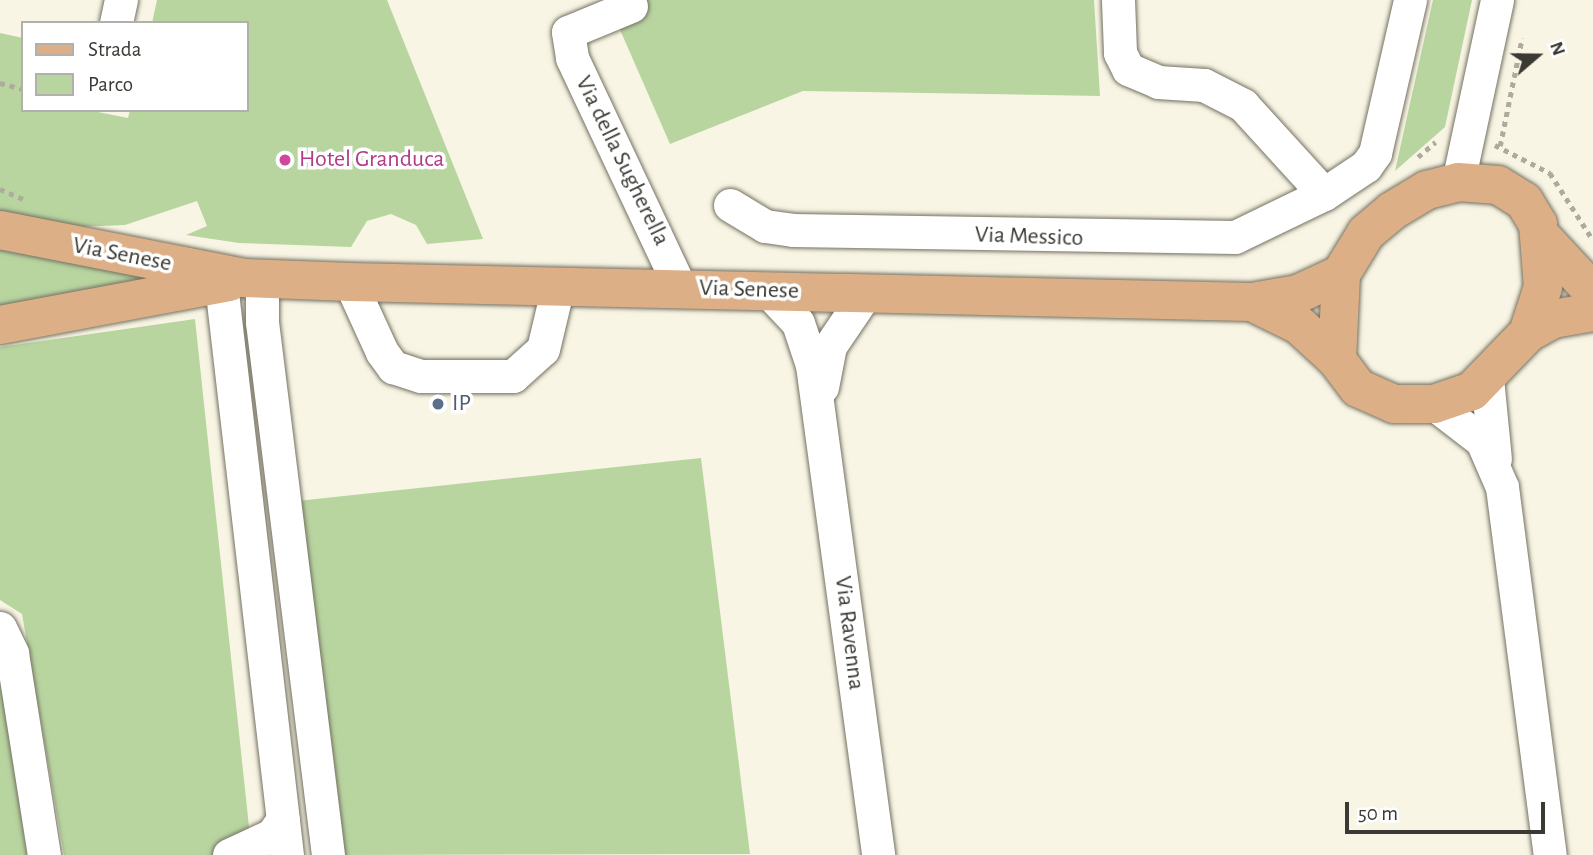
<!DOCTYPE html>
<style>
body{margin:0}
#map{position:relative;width:1593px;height:855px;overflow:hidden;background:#f9f5e4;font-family:"Alegreya Sans",sans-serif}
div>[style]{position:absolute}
.green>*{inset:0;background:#b8d5a0}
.path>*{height:4.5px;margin-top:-2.25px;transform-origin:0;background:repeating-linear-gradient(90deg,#adaa9e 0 5px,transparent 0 10px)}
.roads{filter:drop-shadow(0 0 2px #747162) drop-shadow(0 0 2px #747162)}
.minor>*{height:33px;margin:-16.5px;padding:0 16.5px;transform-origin:16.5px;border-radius:16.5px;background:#fff}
.major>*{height:38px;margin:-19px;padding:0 19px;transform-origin:19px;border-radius:19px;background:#dcaf86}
.dots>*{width:19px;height:19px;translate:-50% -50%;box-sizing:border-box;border:4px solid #fff;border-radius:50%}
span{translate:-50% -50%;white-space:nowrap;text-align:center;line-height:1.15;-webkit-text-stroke:7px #fff;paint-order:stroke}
.hotel-label{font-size:24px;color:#b23c85}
.left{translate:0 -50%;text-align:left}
.street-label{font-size:24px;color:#3a3933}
.service-label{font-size:24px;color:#4e5e75}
.legend{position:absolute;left:21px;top:21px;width:228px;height:91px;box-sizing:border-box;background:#fff;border:2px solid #b0b0ad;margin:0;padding:9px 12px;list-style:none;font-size:21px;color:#3a3933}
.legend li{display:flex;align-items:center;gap:14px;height:35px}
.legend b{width:35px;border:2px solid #b0b0ad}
.north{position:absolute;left:1502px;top:21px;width:70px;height:70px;-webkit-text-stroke:5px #fff;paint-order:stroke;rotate:70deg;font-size:19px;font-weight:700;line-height:28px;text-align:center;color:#3a3933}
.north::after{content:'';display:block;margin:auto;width:24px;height:32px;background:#3a3933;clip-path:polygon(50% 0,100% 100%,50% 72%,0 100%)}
.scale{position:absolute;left:1345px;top:802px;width:200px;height:32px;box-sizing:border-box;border:4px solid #3a3933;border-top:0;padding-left:9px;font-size:21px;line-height:24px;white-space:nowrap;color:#3a3933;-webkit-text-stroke:5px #fff;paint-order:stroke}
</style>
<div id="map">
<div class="green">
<div style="clip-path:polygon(157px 0,387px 0,483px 239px,427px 244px,416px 225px,391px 214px,367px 221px,351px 247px,239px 243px,186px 235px,207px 226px,197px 201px,125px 225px,76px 227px,0 211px,0 33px,23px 38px,23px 110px,88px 110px,128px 118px,130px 110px,247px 110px,247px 23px,152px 23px)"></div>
<div style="clip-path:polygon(607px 0,1094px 0,1100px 96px,803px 91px,670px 144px)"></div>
<div style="clip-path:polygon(1433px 0,1472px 0,1445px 127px,1395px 171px)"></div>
<div style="clip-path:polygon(0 244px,155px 277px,0 313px)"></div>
<div style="clip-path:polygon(195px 319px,252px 855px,64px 855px,22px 614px,0 600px,0 347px)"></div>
<div style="clip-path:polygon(701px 458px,750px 854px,342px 855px,297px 501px)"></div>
<div style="clip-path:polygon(0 672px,27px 855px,0 855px)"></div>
</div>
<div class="path">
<div style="left:0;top:83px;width:24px;rotate:15deg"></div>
<div style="left:1495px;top:145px;width:62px;rotate:27deg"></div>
<div style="left:1550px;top:173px;width:80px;rotate:57.3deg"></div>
<div style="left:1500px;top:146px;width:110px;rotate:-78.5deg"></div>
<div style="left:1418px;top:157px;width:23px;rotate:-41deg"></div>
<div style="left:0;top:189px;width:30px;rotate:23deg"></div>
</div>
<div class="roads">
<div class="minor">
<div style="left:1118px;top:0;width:53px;rotate:87.8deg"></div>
<div style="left:1120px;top:53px;width:18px;rotate:63deg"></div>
<div style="left:1128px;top:69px;width:33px;rotate:23deg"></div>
<div style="left:1158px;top:82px;width:46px;rotate:3.7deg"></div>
<div style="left:1204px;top:85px;width:44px;rotate:27.1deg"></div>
<div style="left:1243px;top:105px;width:120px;rotate:47.7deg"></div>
<div style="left:631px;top:6px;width:68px;rotate:157.6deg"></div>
<div style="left:568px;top:32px;width:26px;rotate:81deg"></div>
<div style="left:572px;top:58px;width:254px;rotate:64.8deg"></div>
<div style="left:116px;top:23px;width:24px;rotate:-78deg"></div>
<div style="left:1458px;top:182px;width:186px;rotate:-77.9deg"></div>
<div style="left:730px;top:205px;width:41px;rotate:31deg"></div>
<div style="left:765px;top:226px;width:28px;rotate:8deg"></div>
<div style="left:793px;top:230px;width:442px;rotate:0.9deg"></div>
<div style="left:1235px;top:237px;width:99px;rotate:-25.8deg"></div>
<div style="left:1324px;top:194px;width:50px;rotate:-33.7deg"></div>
<div style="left:1366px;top:166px;width:16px;rotate:-55deg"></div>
<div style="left:1375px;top:153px;width:157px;rotate:-77.1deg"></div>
<div style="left:262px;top:278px;width:44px;rotate:90deg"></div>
<div style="left:262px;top:322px;width:537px;rotate:82.94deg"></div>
<div style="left:350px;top:282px;width:77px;rotate:65.4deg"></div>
<div style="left:382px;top:352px;width:19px;rotate:54deg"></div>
<div style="left:393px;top:367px;width:29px;rotate:18deg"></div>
<div style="left:421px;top:376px;width:92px"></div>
<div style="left:513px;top:376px;width:40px;rotate:-42deg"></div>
<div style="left:543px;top:349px;width:65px;rotate:-76.6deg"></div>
<div style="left:221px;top:284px;width:575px;rotate:83.41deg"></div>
<div style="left:767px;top:290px;width:45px;rotate:46.8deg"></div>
<div style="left:798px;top:323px;width:44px;rotate:71.6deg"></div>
<div style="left:812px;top:365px;width:494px;rotate:82.3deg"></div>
<div style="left:1487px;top:378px;width:81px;rotate:84.4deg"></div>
<div style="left:822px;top:387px;width:42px;rotate:-79deg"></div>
<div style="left:830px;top:346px;width:64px;rotate:-55.8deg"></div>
<div style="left:1434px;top:404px;width:61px;rotate:37.6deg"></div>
<div style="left:1482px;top:441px;width:50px;rotate:66.5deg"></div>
<div style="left:1502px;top:487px;width:371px;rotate:82.6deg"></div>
<div style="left:0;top:628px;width:28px;rotate:64deg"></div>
<div style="left:12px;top:653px;width:205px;rotate:81deg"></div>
<div style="left:229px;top:855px;width:47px;rotate:-24.9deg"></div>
<div style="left:272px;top:835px;width:19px;rotate:-55deg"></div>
</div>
<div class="major">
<div style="left:1458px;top:182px;width:40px;rotate:4.3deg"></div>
<div style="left:1498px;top:185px;width:31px;rotate:32deg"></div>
<div style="left:1524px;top:201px;width:27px;rotate:59deg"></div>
<div style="left:1538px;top:224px;width:63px;rotate:85.5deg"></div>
<div style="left:1543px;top:287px;width:48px;rotate:108.1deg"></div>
<div style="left:1528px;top:333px;width:81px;rotate:134deg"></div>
<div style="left:1472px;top:391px;width:40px;rotate:161.1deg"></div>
<div style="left:1434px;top:404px;width:40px;rotate:180deg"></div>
<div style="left:1394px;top:404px;width:39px;rotate:-156deg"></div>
<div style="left:1358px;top:388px;width:35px;rotate:-127deg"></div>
<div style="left:1337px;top:360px;width:86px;rotate:-87.3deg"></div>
<div style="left:1341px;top:274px;width:48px;rotate:-58.6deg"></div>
<div style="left:1366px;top:233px;width:34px;rotate:-40deg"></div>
<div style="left:1392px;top:211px;width:41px;rotate:-31deg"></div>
<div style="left:1427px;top:190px;width:32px;rotate:-14deg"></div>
<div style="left:0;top:230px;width:250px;rotate:11.1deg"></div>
<div style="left:245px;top:278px;width:105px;rotate:2.2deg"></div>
<div style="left:350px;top:282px;width:902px;rotate:1.27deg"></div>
<div style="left:1252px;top:302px;width:47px;rotate:-9.9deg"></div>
<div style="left:1298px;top:294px;width:47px;rotate:-24.9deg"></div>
<div style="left:1540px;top:235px;width:78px;rotate:47.1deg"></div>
<div style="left:1252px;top:302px;width:52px;rotate:26.1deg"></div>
<div style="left:1299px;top:325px;width:52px;rotate:42.6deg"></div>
<div style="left:0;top:325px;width:233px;rotate:-10.6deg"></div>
<div style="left:1528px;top:333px;width:29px;rotate:-29deg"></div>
<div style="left:1553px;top:319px;width:41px;rotate:-9.9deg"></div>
</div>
</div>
<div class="dots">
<div style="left:285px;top:160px;background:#d1479c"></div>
<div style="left:438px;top:404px;background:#5c6f8a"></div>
</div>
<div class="hotel-label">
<span class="left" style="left:299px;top:160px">Hotel Granduca</span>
</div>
<div class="street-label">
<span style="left:622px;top:161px;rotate:64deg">Via della Sugherella</span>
<span style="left:1029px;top:237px;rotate:2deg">Via Messico</span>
<span style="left:122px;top:255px;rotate:11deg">Via Senese</span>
<span style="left:749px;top:290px;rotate:2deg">Via Senese</span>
<span style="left:849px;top:633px;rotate:83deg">Via Ravenna</span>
</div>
<div class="service-label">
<span class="left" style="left:452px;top:404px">IP</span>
</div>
<ul class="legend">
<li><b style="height:9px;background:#dcaf86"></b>Strada</li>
<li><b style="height:19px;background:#b8d5a0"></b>Parco</li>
</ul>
<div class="north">N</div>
<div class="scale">50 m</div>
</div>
